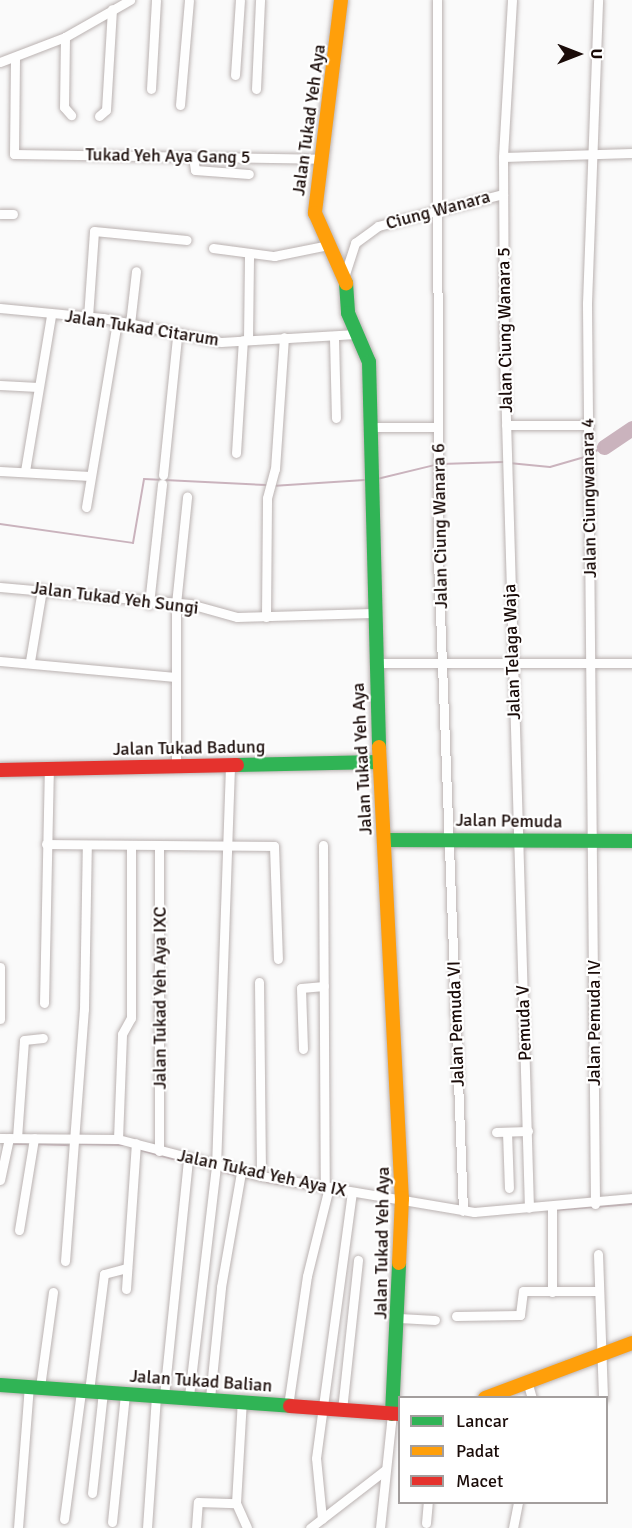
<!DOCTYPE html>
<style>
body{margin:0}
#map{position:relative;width:632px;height:1528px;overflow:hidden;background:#fafafa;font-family:Signika,sans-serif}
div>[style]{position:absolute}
.stream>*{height:2px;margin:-1px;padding:0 1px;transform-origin:1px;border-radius:1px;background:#cab3bd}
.river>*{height:15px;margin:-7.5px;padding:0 7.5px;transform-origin:7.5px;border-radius:7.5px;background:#cab3bd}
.roads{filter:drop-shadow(0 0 2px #bab2b1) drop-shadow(0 0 2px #bab2b1)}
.street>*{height:9px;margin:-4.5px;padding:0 4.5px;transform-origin:4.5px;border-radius:4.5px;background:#fefefe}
.fast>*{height:14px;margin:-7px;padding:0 7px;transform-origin:7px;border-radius:7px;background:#30b455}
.slow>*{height:14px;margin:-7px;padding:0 7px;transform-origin:7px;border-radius:7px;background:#ff9f0a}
.jam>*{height:14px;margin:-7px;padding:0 7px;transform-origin:7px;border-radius:7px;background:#e5322d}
span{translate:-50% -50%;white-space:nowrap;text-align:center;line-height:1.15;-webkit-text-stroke:4.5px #fff;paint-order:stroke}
.street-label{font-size:18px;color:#1a0c09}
.legend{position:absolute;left:398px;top:1396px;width:210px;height:108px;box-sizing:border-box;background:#fff;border:2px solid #a39e9d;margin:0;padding:8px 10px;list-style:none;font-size:18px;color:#1a0c09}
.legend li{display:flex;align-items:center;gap:12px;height:30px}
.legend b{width:30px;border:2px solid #a39e9d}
.north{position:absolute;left:548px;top:24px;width:60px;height:60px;-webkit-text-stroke:4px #fff;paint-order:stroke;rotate:90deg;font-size:16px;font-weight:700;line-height:24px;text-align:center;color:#1a0c09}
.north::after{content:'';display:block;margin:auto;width:21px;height:27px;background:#1a0c09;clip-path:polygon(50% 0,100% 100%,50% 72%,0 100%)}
</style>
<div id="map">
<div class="stream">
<div style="left:590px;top:454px;width:16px;rotate:-27deg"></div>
<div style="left:509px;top:463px;width:41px;rotate:5.6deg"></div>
<div style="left:550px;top:467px;width:36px;rotate:-16deg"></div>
<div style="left:441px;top:464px;width:63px;rotate:-1.8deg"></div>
<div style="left:377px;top:479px;width:60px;rotate:-13.6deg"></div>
<div style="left:272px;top:486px;width:93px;rotate:-3.7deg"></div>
<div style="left:0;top:524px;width:134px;rotate:8.1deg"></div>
<div style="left:133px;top:543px;width:65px;rotate:-80.2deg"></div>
<div style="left:144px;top:479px;width:122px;rotate:2.8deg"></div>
<div style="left:14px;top:1144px;width:13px"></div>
<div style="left:37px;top:1144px;width:35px;rotate:2deg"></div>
<div style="left:79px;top:1144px;width:44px;rotate:1.3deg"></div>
<div style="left:140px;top:1150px;width:46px;rotate:15.3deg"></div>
<div style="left:190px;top:1164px;width:23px;rotate:13deg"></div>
<div style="left:218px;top:1171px;width:18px;rotate:13deg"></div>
<div style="left:244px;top:1177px;width:12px;rotate:9deg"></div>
<div style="left:267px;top:1182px;width:55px;rotate:9.5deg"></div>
<div style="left:333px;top:1193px;width:13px;rotate:9deg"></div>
<div style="left:376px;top:1200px;width:15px;rotate:11deg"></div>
<div style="left:554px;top:1210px;width:78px;rotate:-4.4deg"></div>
<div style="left:467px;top:1215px;width:45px;rotate:-2.5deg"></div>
</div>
<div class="river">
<div style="left:604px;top:447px;width:34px;rotate:-34deg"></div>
</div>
<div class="roads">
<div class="street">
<div style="left:437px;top:0;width:560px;rotate:89.9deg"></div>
<div style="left:438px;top:560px;width:651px;rotate:87.8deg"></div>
<div style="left:512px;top:0;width:157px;rotate:93.3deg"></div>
<div style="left:503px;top:157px;width:194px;rotate:89.7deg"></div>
<div style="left:504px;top:351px;width:857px;rotate:88.33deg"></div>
<div style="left:65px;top:37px;width:70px;rotate:90.8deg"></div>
<div style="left:64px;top:107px;width:11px;rotate:49deg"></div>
<div style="left:15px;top:59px;width:95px;rotate:90.6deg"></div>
<div style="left:14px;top:154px;width:306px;rotate:0.9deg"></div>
<div style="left:0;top:62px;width:70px;rotate:-21deg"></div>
<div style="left:65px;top:37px;width:75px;rotate:-29.6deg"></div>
<div style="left:235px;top:75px;width:75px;rotate:-86.2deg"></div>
<div style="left:151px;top:89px;width:89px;rotate:-86.8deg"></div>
<div style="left:256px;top:89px;width:89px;rotate:-87.4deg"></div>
<div style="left:180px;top:105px;width:105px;rotate:-85.1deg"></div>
<div style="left:99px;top:116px;width:9px;rotate:-41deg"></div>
<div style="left:106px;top:110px;width:101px;rotate:-86.6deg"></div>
<div style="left:193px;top:156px;width:14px;rotate:82deg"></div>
<div style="left:195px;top:170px;width:54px;rotate:4.2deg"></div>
<div style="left:503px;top:157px;width:129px;rotate:-1.8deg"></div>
<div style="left:0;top:214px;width:13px"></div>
<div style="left:213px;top:248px;width:62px;rotate:7.5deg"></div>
<div style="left:274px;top:256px;width:55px;rotate:-11.5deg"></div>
<div style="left:345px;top:274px;width:33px;rotate:-72deg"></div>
<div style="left:355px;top:243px;width:29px;rotate:-36deg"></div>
<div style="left:378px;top:226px;width:129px;rotate:-14.4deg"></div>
<div style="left:0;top:308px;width:103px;rotate:5.5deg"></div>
<div style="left:103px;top:318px;width:120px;rotate:11.5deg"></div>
<div style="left:221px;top:342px;width:135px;rotate:-3.4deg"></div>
<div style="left:88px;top:317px;width:86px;rotate:-86deg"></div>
<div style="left:94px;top:231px;width:93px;rotate:5.5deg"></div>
<div style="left:130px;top:324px;width:53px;rotate:-83.5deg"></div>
<div style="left:334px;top:338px;width:80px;rotate:88.6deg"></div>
<div style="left:248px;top:340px;width:85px;rotate:-89.3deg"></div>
<div style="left:0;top:385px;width:38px;rotate:3deg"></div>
<div style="left:506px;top:425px;width:83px"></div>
<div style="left:371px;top:427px;width:67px"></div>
<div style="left:236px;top:453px;width:113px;rotate:-86.5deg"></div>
<div style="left:0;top:471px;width:90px;rotate:3.2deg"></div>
<div style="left:25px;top:471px;width:158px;rotate:-80.5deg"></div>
<div style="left:163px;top:475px;width:139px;rotate:-84.2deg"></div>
<div style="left:86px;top:507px;width:189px;rotate:-80.5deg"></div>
<div style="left:0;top:587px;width:191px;rotate:5.1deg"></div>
<div style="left:190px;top:604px;width:49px;rotate:15.5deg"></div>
<div style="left:237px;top:617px;width:135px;rotate:-1.7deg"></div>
<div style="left:149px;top:604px;width:121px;rotate:-83.8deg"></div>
<div style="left:266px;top:617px;width:119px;rotate:-89.5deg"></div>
<div style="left:267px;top:498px;width:30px;rotate:-75deg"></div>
<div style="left:275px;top:469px;width:132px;rotate:-86.1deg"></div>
<div style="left:0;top:661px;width:176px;rotate:5.2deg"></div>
<div style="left:30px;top:661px;width:73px;rotate:-80.5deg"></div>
<div style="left:374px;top:663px;width:258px"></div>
<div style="left:176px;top:767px;width:163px;rotate:-90deg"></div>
<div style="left:176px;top:604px;width:108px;rotate:-84.1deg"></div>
<div style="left:46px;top:844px;width:228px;rotate:0.5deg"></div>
<div style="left:274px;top:846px;width:113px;rotate:88deg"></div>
<div style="left:323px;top:845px;width:342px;rotate:89.7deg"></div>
<div style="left:0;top:967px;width:52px;rotate:90deg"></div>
<div style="left:259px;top:982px;width:194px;rotate:89.4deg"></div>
<div style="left:44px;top:1003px;width:234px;rotate:-88.8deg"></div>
<div style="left:303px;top:1049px;width:61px;rotate:-91.9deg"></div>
<div style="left:301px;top:988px;width:23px;rotate:-5deg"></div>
<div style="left:496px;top:1132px;width:32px;rotate:-2deg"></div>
<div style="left:507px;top:1132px;width:56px;rotate:88deg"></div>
<div style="left:0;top:1138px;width:118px;rotate:0.5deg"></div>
<div style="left:118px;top:1139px;width:148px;rotate:14.5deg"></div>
<div style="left:261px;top:1176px;width:216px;rotate:9.6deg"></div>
<div style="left:474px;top:1212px;width:159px;rotate:-5.1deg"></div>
<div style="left:17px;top:1138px;width:98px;rotate:-85.9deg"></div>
<div style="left:24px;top:1040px;width:19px;rotate:-6deg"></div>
<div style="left:118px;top:1139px;width:105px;rotate:-87.8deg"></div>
<div style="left:122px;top:1034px;width:18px;rotate:-61deg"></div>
<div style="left:131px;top:1018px;width:173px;rotate:-90deg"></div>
<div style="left:159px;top:1151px;width:306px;rotate:-90deg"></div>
<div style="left:0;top:1180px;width:43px;rotate:-77.9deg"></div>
<div style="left:595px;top:1204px;width:901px;rotate:-90.51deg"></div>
<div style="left:587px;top:303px;width:303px;rotate:-87.9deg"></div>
<div style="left:552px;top:1207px;width:85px;rotate:90deg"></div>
<div style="left:19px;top:1230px;width:93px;rotate:-80.7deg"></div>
<div style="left:598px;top:1254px;width:144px;rotate:88deg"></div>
<div style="left:65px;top:1261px;width:253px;rotate:-85.7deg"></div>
<div style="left:84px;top:1009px;width:164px;rotate:-89deg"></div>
<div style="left:126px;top:1289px;width:146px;rotate:-86.1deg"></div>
<div style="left:456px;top:1316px;width:64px;rotate:-0.9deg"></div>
<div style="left:520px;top:1315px;width:24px;rotate:-83deg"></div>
<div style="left:523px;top:1291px;width:73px"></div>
<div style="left:399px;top:1318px;width:36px;rotate:3deg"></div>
<div style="left:527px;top:1381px;width:18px;rotate:74deg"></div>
<div style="left:40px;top:1387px;width:96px;rotate:-82.2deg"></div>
<div style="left:89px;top:1391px;width:118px;rotate:-82.7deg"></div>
<div style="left:104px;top:1274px;width:24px;rotate:-15deg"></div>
<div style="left:164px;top:1396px;width:238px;rotate:-84.2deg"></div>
<div style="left:189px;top:1396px;width:231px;rotate:-83.3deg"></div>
<div style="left:216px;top:1167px;width:402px;rotate:-88deg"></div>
<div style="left:210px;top:1398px;width:112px;rotate:-84.3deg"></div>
<div style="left:221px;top:1287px;width:117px;rotate:-80.1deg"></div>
<div style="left:288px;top:1406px;width:131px;rotate:-81.7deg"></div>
<div style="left:307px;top:1276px;width:92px;rotate:-76.1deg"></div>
<div style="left:342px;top:1410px;width:151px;rotate:-83.9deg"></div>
<div style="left:92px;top:1493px;width:102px;rotate:-83.8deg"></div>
<div style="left:236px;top:1503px;width:103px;rotate:-86.7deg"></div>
<div style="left:236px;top:1503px;width:27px;rotate:66deg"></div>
<div style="left:64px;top:1519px;width:129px;rotate:-82.4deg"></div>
<div style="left:322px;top:1519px;width:61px;rotate:-95.6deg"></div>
<div style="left:316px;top:1458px;width:268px;rotate:-82.3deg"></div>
<div style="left:112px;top:1522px;width:129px;rotate:-84.2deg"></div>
<div style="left:426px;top:1523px;width:21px;rotate:-85deg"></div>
<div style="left:18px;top:1528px;width:142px;rotate:-85.6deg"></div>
<div style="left:147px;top:1528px;width:132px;rotate:-86.1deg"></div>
<div style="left:196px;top:1528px;width:26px;rotate:-86deg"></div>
<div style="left:198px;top:1502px;width:38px;rotate:2deg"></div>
<div style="left:310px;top:1528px;width:95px;rotate:-37.7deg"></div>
<div style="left:380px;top:1528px;width:115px;rotate:-84deg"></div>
<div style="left:513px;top:1528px;width:26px;rotate:-79deg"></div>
</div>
<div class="fast">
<div style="left:346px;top:283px;width:30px;rotate:86deg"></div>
<div style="left:348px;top:313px;width:53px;rotate:66.8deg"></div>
<div style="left:369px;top:362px;width:385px;rotate:88.5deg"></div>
<div style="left:237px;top:765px;width:142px;rotate:-1.2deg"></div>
<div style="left:385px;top:840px;width:247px;rotate:0.2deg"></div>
<div style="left:0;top:1385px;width:291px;rotate:4.1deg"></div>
<div style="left:392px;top:1414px;width:151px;rotate:-87.3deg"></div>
</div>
<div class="slow">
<div style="left:341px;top:0;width:215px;rotate:97deg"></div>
<div style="left:315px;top:213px;width:77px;rotate:66.1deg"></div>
<div style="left:379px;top:747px;width:452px;rotate:87.1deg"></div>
<div style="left:402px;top:1198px;width:65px;rotate:92.6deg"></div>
<div style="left:485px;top:1398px;width:157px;rotate:-20.5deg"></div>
</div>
<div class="jam">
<div style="left:0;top:770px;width:237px;rotate:-1.2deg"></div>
<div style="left:290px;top:1406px;width:109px;rotate:4.2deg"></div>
</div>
</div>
<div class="street-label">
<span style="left:309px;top:120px;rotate:-82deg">Jalan Tukad Yeh Aya</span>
<span style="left:168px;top:156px;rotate:1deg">Tukad Yeh Aya Gang 5</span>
<span style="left:438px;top:210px;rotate:-15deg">Ciung Wanara</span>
<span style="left:142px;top:328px;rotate:9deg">Jalan Tukad Citarum</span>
<span style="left:505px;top:330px;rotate:-91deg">Jalan Ciung Wanara 5</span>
<span style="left:589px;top:498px;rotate:-91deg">Jalan Ciungwanara 4</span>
<span style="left:440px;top:526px;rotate:-91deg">Jalan Ciung Wanara 6</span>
<span style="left:115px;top:598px;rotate:7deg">Jalan Tukad Yeh Sungi</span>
<span style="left:512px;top:652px;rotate:-92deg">Jalan Telaga Waja</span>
<span style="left:189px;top:748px;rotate:-1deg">Jalan Tukad Badung</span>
<span style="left:362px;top:759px;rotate:-93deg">Jalan Tukad Yeh Aya</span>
<span style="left:509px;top:821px;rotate:1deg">Jalan Pemuda</span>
<span style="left:160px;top:998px;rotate:-90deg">Jalan Tukad Yeh Aya IXC</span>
<span style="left:524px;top:1023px;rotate:-92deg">Pemuda V</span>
<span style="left:594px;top:1023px;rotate:-90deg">Jalan Pemuda IV</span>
<span style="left:456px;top:1024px;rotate:-92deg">Jalan Pemuda VI</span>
<span style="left:262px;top:1173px;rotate:12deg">Jalan Tukad Yeh Aya IX</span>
<span style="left:382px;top:1243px;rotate:-89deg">Jalan Tukad Yeh Aya</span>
<span style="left:201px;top:1381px;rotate:4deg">Jalan Tukad Balian</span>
</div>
<ul class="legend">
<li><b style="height:8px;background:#30b455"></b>Lancar</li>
<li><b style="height:8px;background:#ff9f0a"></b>Padat</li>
<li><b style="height:8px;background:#e5322d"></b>Macet</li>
</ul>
<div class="north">U</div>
</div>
